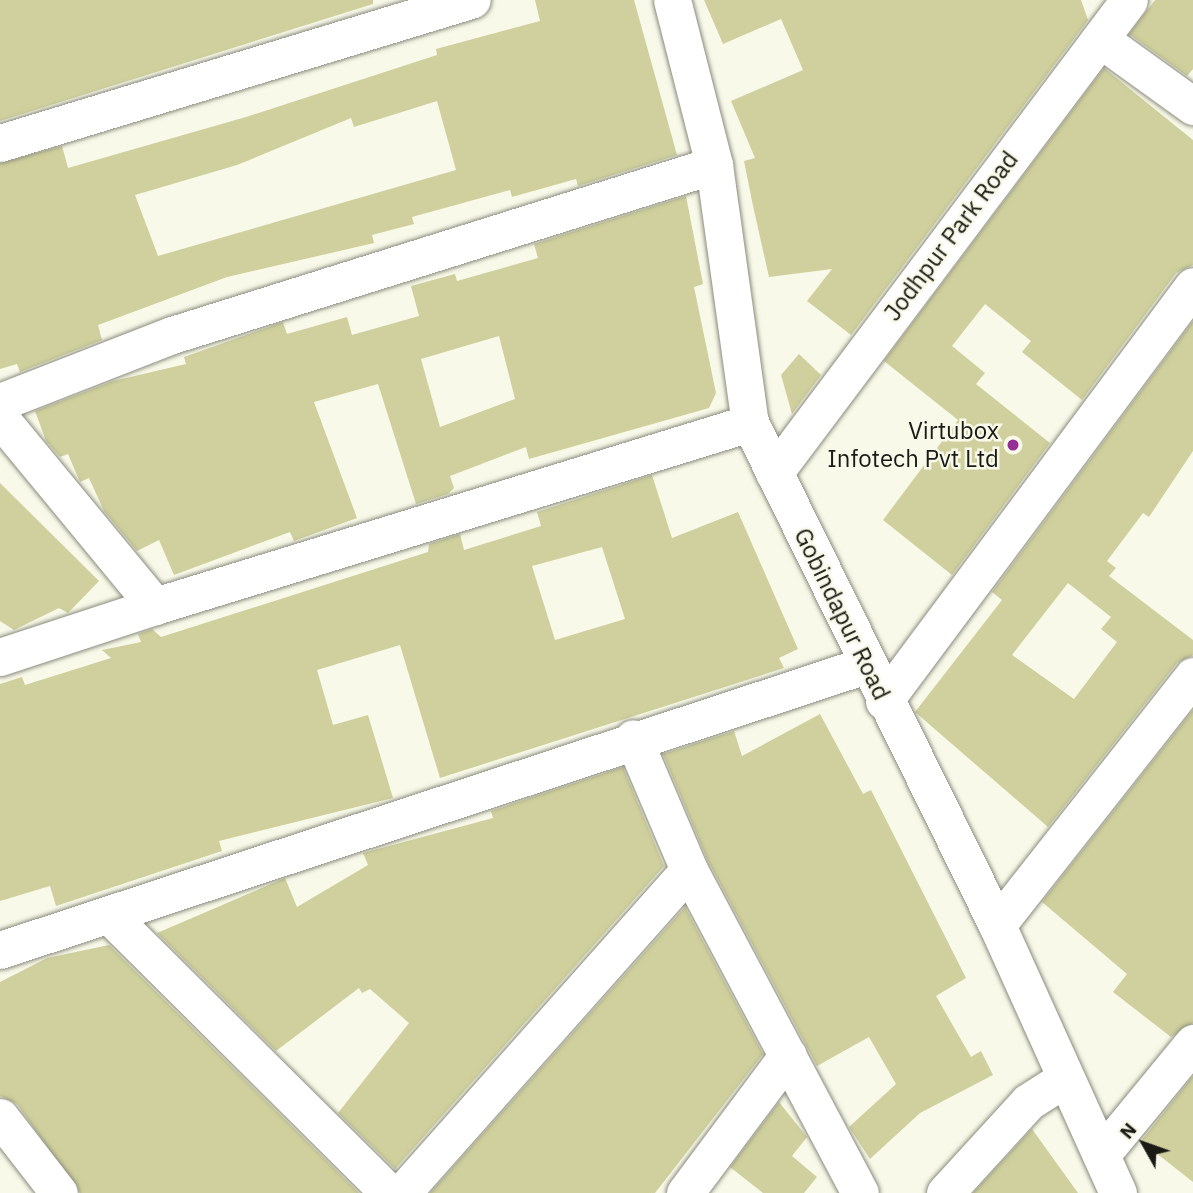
<!DOCTYPE html>
<style>
body{margin:0}
#map{position:relative;width:1193px;height:1193px;overflow:hidden;background:#f8f9e9;font-family:"IBM Plex Sans",sans-serif}
div>[style]{position:absolute}
.building>*{inset:0;background:#cfd09d}
.roads{filter:drop-shadow(0 0 2px #8b8b7d) drop-shadow(0 0 2px #8b8b7d)}
.minor>*{height:37px;margin:-18.5px;padding:0 18.5px;transform-origin:18.5px;border-radius:18.5px;background:#fff}
.dots>*{width:19px;height:19px;translate:-50% -50%;box-sizing:border-box;border:4px solid #f8f9e9;border-radius:50%}
span{translate:-50% -50%;white-space:nowrap;text-align:center;line-height:1.15;-webkit-text-stroke:5px #f8f9e9;paint-order:stroke}
.street-label{font-size:24px;color:#1b1b16}
.poi-label{font-size:24px;color:#1b1b16}
.right{translate:-100% -50%;text-align:right}
.north{position:absolute;left:1109px;top:1109px;width:70px;height:70px;-webkit-text-stroke:5px #f8f9e9;paint-order:stroke;rotate:310deg;font-size:19px;font-weight:700;line-height:28px;text-align:center;color:#1b1b16}
.north::after{content:'';display:block;margin:auto;width:24px;height:32px;background:#1b1b16;clip-path:polygon(50% 0,100% 100%,50% 72%,0 100%)}
</style>
<div id="map">
<div class="building">
<div style="clip-path:polygon(0 0,373px 0,373px 4px,0 121px)"></div>
<div style="clip-path:polygon(evenodd,535px 0,634px 0,677px 155px,578px 186px,576px 179px,512px 197px,510px 190px,412px 217px,414px 224px,372px 235px,374px 243px,227px 277px,98px 325px,102px 340px,20px 372px,17px 364px,0 369px,0 163px,62px 146px,68px 168px,246px 117px,437px 55px,436px 49px,540px 21px,535px 0,437px 101px,456px 170px,158px 256px,135px 195px,237px 165px,351px 118px,354px 127px,437px 101px)"></div>
<div style="clip-path:polygon(704px 0,1081px 0,1088px 20px,851px 335px,807px 301px,832px 269px,769px 277px,753px 206px,744px 161px,755px 158px,731px 101px,803px 70px,781px 19px,723px 44px)"></div>
<div style="clip-path:polygon(1155px 0,1193px 0,1193px 69px,1187px 76px,1129px 34px)"></div>
<div style="clip-path:polygon(1104px 68px,1193px 140px,1193px 265px,1176px 273px,1082px 400px,1022px 352px,1031px 341px,985px 304px,952px 346px,985px 373px,976px 384px,1050px 443px,952px 575px,883px 520px,958px 420px,884px 361px)"></div>
<div style="clip-path:polygon(evenodd,686px 196px,703px 284px,694px 287px,716px 393px,709px 408px,529px 459px,526px 447px,450px 476px,454px 488px,448px 494px,416px 504px,378px 384px,314px 402px,357px 518px,294px 541px,290px 532px,174px 575px,159px 540px,137px 551px,104px 511px,89px 478px,80px 482px,68px 454px,60px 457px,46px 441px,35px 411px,113px 381px,186px 364px,184px 357px,283px 322px,287px 334px,347px 317px,352px 335px,419px 316px,411px 286px,455px 274px,457px 281px,538px 258px,534px 244px,686px 196px,499px 336px,515px 399px,440px 427px,421px 359px,499px 336px)"></div>
<div style="clip-path:polygon(evenodd,1193px 321px,1193px 451px,1149px 517px,1143px 513px,1107px 561px,1116px 568px,1109px 576px,1193px 640px,1193px 655px,1177px 663px,1048px 827px,915px 712px,1002px 600px,992px 592px,1193px 321px,1068px 583px,1111px 617px,1101px 629px,1117px 642px,1074px 699px,1012px 655px,1068px 583px)"></div>
<div style="clip-path:polygon(799px 354px,821px 375px,792px 414px,781px 375px)"></div>
<div style="clip-path:polygon(evenodd,652px 475px,672px 538px,738px 512px,798px 649px,779px 658px,784px 668px,440px 778px,400px 645px,317px 670px,333px 725px,368px 715px,393px 798px,219px 841px,222px 851px,56px 906px,50px 886px,0 901px,0 684px,22px 677px,25px 685px,111px 658px,102px 650px,141px 642px,138px 634px,152px 629px,161px 637px,428px 552px,429px 544px,460px 534px,464px 550px,541px 526px,537px 512px,652px 475px,602px 547px,625px 619px,555px 640px,532px 566px,602px 547px)"></div>
<div style="clip-path:polygon(0 483px,99px 581px,68px 613px,59px 608px,14px 630px,0 621px)"></div>
<div style="clip-path:polygon(1193px 710px,1193px 1023px,1171px 1037px,1113px 992px,1127px 974px,1042px 902px)"></div>
<div style="clip-path:polygon(820px 714px,863px 794px,871px 790px,966px 978px,936px 996px,971px 1057px,981px 1051px,993px 1075px,920px 1113px,870px 1159px,849px 1127px,896px 1084px,869px 1037px,817px 1066px,708px 861px,663px 754px,734px 731px,742px 756px)"></div>
<div style="clip-path:polygon(623px 767px,664px 866px,395px 1169px,338px 1113px,409px 1023px,370px 989px,362px 993px,359px 988px,276px 1051px,157px 933px,285px 878px,297px 907px,368px 865px,363px 853px,493px 818px,491px 811px)"></div>
<div style="clip-path:polygon(685px 907px,763px 1054px,655px 1193px,430px 1193px)"></div>
<div style="clip-path:polygon(109px 945px,359px 1193px,80px 1193px,17px 1104px,0 1096px,0 982px,47px 958px)"></div>
<div style="clip-path:polygon(1193px 1076px,1193px 1182px,1141px 1141px)"></div>
<div style="clip-path:polygon(779px 1102px,807px 1137px,792px 1156px,817px 1177px,804px 1193px,763px 1193px,730px 1167px)"></div>
<div style="clip-path:polygon(1032px 1129px,1078px 1193px,973px 1193px)"></div>
</div>
<div class="roads">
<div class="minor">
<div style="left:672px;top:0;width:170px;rotate:75.7deg"></div>
<div style="left:714px;top:165px;width:260px;rotate:82.1deg"></div>
<div style="left:750px;top:423px;width:559px;rotate:63.8deg"></div>
<div style="left:997px;top:925px;width:294px;rotate:65.7deg"></div>
<div style="left:1100px;top:39px;width:115px;rotate:35.8deg"></div>
<div style="left:0;top:143px;width:493px;rotate:-16.9deg"></div>
<div style="left:0;top:402px;width:185px;rotate:-21.3deg"></div>
<div style="left:172px;top:335px;width:568px;rotate:-17.41deg"></div>
<div style="left:0;top:418px;width:244px;rotate:50.5deg"></div>
<div style="left:155px;top:606px;width:163px;rotate:161.8deg"></div>
<div style="left:774px;top:473px;width:591px;rotate:-53.11deg"></div>
<div style="left:155px;top:606px;width:623px;rotate:-17.1deg"></div>
<div style="left:884px;top:701px;width:517px;rotate:-53.33deg"></div>
<div style="left:689px;top:870px;width:365px;rotate:62.1deg"></div>
<div style="left:110px;top:916px;width:393px;rotate:44.8deg"></div>
<div style="left:997px;top:925px;width:317px;rotate:-51.8deg"></div>
<div style="left:0;top:950px;width:912px;rotate:-18.22deg"></div>
<div style="left:0;top:1117px;width:96px;rotate:52.2deg"></div>
<div style="left:1101px;top:1155px;width:145px;rotate:-50.6deg"></div>
<div style="left:402px;top:1193px;width:432px;rotate:-48.4deg"></div>
<div style="left:689px;top:870px;width:143px;rotate:-113deg"></div>
<div style="left:685px;top:1193px;width:172px;rotate:-53.3deg"></div>
<div style="left:945px;top:1193px;width:123px;rotate:-47.6deg"></div>
<div style="left:1028px;top:1102px;width:43px;rotate:-32.6deg"></div>
</div>
</div>
<div class="dots">
<div style="left:1013px;top:445px;background:#952f95"></div>
</div>
<div class="street-label">
<span style="left:951px;top:236px;rotate:-53deg">Jodhpur Park Road</span>
<span style="left:842px;top:614px;rotate:64deg">Gobindapur Road</span>
</div>
<div class="poi-label">
<span class="right" style="left:999px;top:445px">Virtubox<br>Infotech Pvt Ltd</span>
</div>
<div class="north">N</div>
</div>
